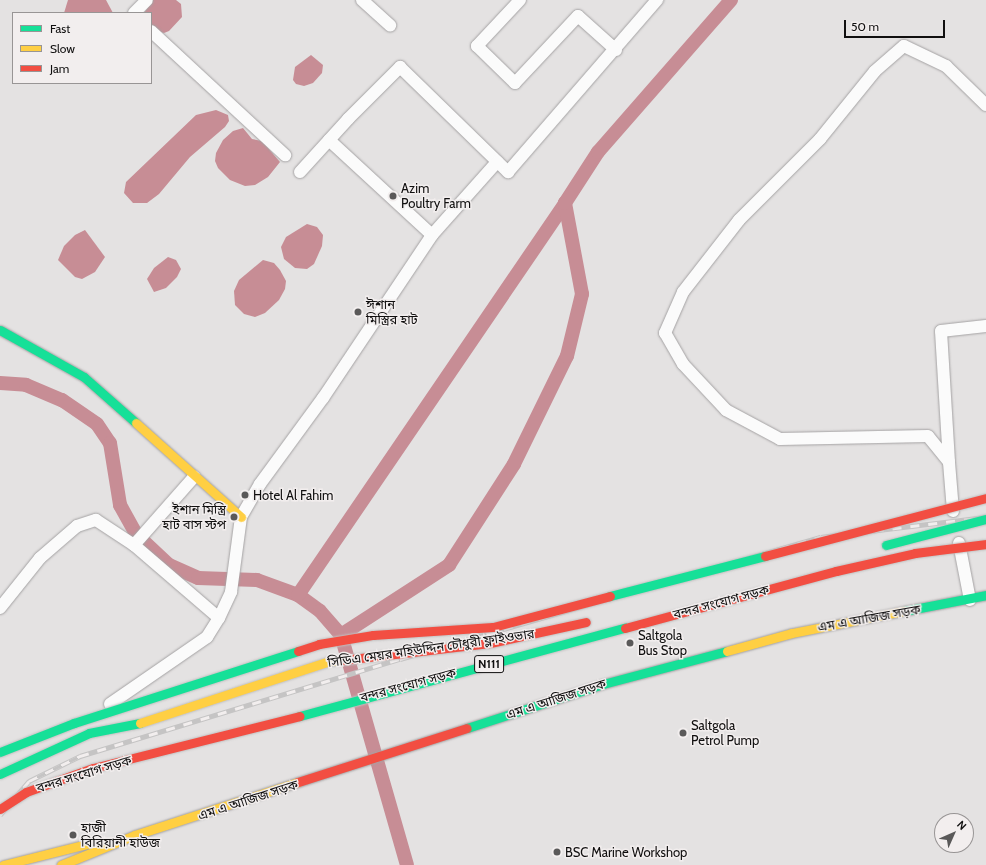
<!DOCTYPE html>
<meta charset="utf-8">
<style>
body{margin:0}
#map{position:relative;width:986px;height:865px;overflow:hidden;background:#e4e2e2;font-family:Cabin,"Noto Sans Bengali",sans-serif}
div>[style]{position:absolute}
.water>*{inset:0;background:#c78d95}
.canal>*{height:14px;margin:-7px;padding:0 7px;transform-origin:7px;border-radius:7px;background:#c78d95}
.roads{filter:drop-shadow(0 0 1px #a4a2a3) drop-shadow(0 0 1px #a4a2a3)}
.street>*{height:12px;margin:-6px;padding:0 6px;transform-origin:6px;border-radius:6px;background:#fbfbfb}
.fast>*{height:9px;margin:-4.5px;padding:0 4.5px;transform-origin:4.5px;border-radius:4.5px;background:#16e098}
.slow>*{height:9px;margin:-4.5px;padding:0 4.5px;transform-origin:4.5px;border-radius:4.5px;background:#ffcf43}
.jam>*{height:9px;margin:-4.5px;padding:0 4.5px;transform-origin:4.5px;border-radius:4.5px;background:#f24e42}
.rail>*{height:4.5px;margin-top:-2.25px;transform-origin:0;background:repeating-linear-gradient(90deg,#f2eeee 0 9px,#c5c4c4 0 18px);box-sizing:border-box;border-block:1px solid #c5c4c4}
.bridges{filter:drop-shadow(0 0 1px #c1c0c0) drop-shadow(0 0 1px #c1c0c0)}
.fast-bridge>*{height:9px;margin:-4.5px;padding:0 4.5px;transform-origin:4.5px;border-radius:4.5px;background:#16e098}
.slow-bridge>*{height:9px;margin:-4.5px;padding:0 4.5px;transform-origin:4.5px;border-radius:4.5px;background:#ffcf43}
.jam-bridge>*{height:9px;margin:-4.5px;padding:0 4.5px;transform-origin:4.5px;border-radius:4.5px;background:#f24e42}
.dots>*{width:11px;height:11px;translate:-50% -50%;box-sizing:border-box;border:2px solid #f2eeee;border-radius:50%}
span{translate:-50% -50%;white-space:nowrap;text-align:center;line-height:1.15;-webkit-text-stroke:3px #f2eeee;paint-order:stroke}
.shield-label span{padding:1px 3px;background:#f2eeee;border:1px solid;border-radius:3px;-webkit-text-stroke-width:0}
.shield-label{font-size:12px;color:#100f0f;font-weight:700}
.poi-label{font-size:13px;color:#100f0f}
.left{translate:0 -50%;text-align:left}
.right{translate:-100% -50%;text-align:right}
.street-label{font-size:13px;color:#100f0f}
.legend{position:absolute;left:12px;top:12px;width:140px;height:72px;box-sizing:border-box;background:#f2eeee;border:1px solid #989595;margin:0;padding:5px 7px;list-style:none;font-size:12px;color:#100f0f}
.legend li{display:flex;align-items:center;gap:8px;height:20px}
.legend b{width:20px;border:1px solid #989595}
.north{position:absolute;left:934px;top:813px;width:40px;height:40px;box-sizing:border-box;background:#f2eeee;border:1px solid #989595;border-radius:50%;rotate:45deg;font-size:11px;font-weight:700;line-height:16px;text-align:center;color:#100f0f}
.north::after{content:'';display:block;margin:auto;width:14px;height:18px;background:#5a5959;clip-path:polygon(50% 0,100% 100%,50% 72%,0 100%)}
.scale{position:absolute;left:844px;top:20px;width:101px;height:18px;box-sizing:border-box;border:2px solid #100f0f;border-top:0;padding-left:5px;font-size:12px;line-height:14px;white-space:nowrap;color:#100f0f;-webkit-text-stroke:3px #f2eeee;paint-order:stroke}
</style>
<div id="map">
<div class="water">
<div style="clip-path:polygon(68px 0,106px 0,113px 13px,64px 13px)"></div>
<div style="clip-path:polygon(153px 0,176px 0,181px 4px,182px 17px,169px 31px,164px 33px,157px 31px,151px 25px,151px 13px,144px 13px)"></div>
<div style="clip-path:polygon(311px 55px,323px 65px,322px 73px,313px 83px,304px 86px,296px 84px,293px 80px,295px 67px)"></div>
<div style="clip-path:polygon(216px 110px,228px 115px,229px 121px,225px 127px,190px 157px,159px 194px,147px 203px,133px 203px,124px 193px,126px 182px,196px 115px)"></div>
<div style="clip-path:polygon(243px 128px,252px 139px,262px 141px,280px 162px,268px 177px,255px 185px,245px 186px,230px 180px,218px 168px,215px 161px,216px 153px,223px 140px,233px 131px)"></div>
<div style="clip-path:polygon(307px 224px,317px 227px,323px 235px,322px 246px,314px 264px,307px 269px,295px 268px,284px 259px,281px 247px,286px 237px)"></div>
<div style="clip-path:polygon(85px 230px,105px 257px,95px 272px,82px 279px,75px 277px,58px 260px,64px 246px,75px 235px)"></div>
<div style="clip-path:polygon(168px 257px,176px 260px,181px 269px,177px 277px,166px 288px,154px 292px,147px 279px,154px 268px)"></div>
<div style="clip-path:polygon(263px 260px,274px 263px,280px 270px,286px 281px,285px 289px,279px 300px,265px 313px,255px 317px,244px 314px,235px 305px,234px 291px,239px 280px)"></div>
</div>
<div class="canal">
<div style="left:0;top:383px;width:26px;rotate:4deg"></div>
<div style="left:26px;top:385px;width:39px;rotate:23deg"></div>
<div style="left:62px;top:400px;width:42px;rotate:34.4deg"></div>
<div style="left:97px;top:424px;width:23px;rotate:56deg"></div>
<div style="left:110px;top:443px;width:63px;rotate:80.8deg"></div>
<div style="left:120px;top:505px;width:33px;rotate:61deg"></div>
<div style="left:136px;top:534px;width:45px;rotate:43.2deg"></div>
<div style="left:169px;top:565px;width:32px;rotate:24deg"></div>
<div style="left:198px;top:578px;width:59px;rotate:1.9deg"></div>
<div style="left:257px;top:580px;width:44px;rotate:20.1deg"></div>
<div style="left:298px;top:595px;width:27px;rotate:36deg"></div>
<div style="left:320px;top:611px;width:32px;rotate:49deg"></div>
<div style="left:341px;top:635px;width:239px;rotate:74deg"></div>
<div style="left:298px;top:595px;width:474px;rotate:-55.7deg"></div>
<div style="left:341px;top:635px;width:129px;rotate:-32.9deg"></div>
<div style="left:449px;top:565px;width:120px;rotate:-57.2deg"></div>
<div style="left:514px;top:464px;width:120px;rotate:-63.9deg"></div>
<div style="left:567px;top:356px;width:64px;rotate:-76.4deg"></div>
<div style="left:582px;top:294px;width:93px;rotate:-100.6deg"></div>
<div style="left:565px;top:203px;width:61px;rotate:-57.1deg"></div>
<div style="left:598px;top:152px;width:202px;rotate:-48.8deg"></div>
</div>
<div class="roads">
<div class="street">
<div style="left:362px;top:0;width:38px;rotate:42deg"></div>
<div style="left:520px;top:0;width:63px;rotate:133.1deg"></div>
<div style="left:477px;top:46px;width:53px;rotate:44.2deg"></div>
<div style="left:515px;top:83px;width:92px;rotate:-46.8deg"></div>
<div style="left:578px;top:16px;width:51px;rotate:41.8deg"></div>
<div style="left:134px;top:13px;width:18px;rotate:-45deg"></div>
<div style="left:151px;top:31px;width:183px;rotate:42.8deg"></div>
<div style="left:329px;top:140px;width:140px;rotate:42.7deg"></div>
<div style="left:300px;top:172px;width:72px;rotate:-47.8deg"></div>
<div style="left:348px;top:119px;width:74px;rotate:-45deg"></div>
<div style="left:400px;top:67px;width:151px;rotate:44.2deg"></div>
<div style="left:508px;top:172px;width:228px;rotate:-49.1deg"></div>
<div style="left:949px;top:462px;width:131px;rotate:-93.5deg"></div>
<div style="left:941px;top:331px;width:45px;rotate:-6.3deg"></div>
<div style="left:953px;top:511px;width:49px;rotate:-94.7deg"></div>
<div style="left:949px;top:462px;width:33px;rotate:-129deg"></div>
<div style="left:928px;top:436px;width:148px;rotate:178.8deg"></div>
<div style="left:780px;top:439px;width:61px;rotate:-151.8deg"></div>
<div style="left:726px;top:410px;width:63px;rotate:-133.1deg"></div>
<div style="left:683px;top:364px;width:36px;rotate:-120deg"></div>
<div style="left:665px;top:333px;width:45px;rotate:-66.3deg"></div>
<div style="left:683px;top:292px;width:91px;rotate:-52.1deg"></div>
<div style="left:739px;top:220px;width:115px;rotate:-45deg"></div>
<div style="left:820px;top:139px;width:87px;rotate:-51deg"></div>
<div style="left:875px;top:71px;width:38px;rotate:-41deg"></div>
<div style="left:904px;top:46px;width:47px;rotate:25.5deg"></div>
<div style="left:946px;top:66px;width:56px;rotate:44.3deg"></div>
<div style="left:959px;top:543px;width:58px;rotate:79.1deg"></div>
<div style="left:134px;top:545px;width:91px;rotate:-48.6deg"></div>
<div style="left:0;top:608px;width:64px;rotate:-51.3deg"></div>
<div style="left:40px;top:558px;width:49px;rotate:-40.9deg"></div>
<div style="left:77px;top:526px;width:20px;rotate:-18deg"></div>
<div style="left:96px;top:520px;width:45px;rotate:33.3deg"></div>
<div style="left:134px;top:545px;width:112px;rotate:40.7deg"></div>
<div style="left:110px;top:704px;width:118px;rotate:-34.6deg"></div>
<div style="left:207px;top:637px;width:22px;rotate:-58deg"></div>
<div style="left:219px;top:618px;width:29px;rotate:-65deg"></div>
<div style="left:231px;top:592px;width:76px;rotate:-82.4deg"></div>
<div style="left:241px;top:517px;width:38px;rotate:-60deg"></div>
<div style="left:260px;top:484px;width:107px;rotate:-53.8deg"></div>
<div style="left:323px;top:398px;width:196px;rotate:-56.2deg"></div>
<div style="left:432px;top:235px;width:98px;rotate:-48.3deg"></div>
</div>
<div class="fast">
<div style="left:0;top:330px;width:96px;rotate:29.2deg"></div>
<div style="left:84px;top:377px;width:69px;rotate:41.5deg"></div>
<div style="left:904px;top:611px;width:84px;rotate:-11deg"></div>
<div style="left:467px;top:728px;width:143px;rotate:-17.9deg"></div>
<div style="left:603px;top:684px;width:128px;rotate:-14.9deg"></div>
</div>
<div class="slow">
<div style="left:136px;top:423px;width:141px;rotate:41.8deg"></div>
<div style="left:727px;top:651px;width:67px;rotate:-15.5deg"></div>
<div style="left:792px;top:633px;width:114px;rotate:-11.1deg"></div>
<div style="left:3px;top:865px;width:87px;rotate:-14deg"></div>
<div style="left:61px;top:865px;width:80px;rotate:-22.1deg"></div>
<div style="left:135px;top:835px;width:171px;rotate:-18deg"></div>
</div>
<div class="jam">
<div style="left:298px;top:782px;width:177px;rotate:-17.7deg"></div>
</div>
</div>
<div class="rail">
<div style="left:0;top:815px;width:45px;rotate:-49.5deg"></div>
<div style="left:29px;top:781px;width:57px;rotate:-26.1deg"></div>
<div style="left:80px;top:756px;width:334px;rotate:-16.9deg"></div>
<div style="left:400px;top:659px;width:438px;rotate:-16.2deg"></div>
<div style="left:821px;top:537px;width:166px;rotate:-6.9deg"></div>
</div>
<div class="bridges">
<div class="fast-bridge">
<div style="left:886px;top:545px;width:103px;rotate:-14.6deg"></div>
<div style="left:610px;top:596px;width:160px;rotate:-14.5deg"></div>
<div style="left:300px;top:716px;width:337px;rotate:-15.2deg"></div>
<div style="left:0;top:752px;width:79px;rotate:-21.4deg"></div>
<div style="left:74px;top:723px;width:235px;rotate:-17.8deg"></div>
<div style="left:0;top:774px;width:98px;rotate:-24.7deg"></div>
<div style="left:89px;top:733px;width:52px;rotate:-11.1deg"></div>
</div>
<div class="slow-bridge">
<div style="left:140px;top:723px;width:200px;rotate:-18.1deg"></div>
<div style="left:330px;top:661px;width:13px;rotate:-4deg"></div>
</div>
<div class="jam-bridge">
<div style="left:765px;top:556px;width:228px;rotate:-14.7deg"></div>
<div style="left:625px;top:628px;width:219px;rotate:-15.1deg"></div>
<div style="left:836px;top:571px;width:81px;rotate:-12.8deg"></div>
<div style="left:915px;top:553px;width:72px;rotate:-7.2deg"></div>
<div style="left:298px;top:651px;width:22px;rotate:-18deg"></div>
<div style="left:319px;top:644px;width:55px;rotate:-9.5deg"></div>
<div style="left:373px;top:635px;width:120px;rotate:-3.8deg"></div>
<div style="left:493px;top:627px;width:121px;rotate:-14.8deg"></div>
<div style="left:343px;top:660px;width:148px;rotate:-6.6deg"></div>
<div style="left:490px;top:643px;width:98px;rotate:-12.3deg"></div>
<div style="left:0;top:809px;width:31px;rotate:-33deg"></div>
<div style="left:26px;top:792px;width:71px;rotate:-19.7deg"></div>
<div style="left:93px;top:768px;width:213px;rotate:-14.1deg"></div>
</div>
</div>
<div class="dots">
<div style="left:393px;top:196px;background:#5a5959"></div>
<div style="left:358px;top:312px;background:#5a5959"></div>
<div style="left:245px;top:495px;background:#5a5959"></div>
<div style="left:234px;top:517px;background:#5a5959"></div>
<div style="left:630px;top:643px;background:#5a5959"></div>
<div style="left:683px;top:733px;background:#5a5959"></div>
<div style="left:73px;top:835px;background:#5a5959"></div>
<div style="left:557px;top:852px;background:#5a5959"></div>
</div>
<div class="shield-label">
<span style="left:489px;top:664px">N111</span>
</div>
<div class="poi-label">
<span class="left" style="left:401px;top:196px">Azim<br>Poultry Farm</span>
<span class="left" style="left:366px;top:312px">ঈশান<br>মিস্ত্রির হাট</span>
<span class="left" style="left:253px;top:495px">Hotel Al Fahim</span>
<span class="right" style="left:226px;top:517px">ইশান মিস্ত্রি<br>হাট বাস স্টপ</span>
<span class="left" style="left:638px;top:643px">Saltgola<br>Bus Stop</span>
<span class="left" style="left:691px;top:733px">Saltgola<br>Petrol Pump</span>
<span class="left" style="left:81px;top:835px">হাজী<br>বিরিয়ানী হাউজ</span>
<span class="left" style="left:565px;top:852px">BSC Marine Workshop</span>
</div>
<div class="street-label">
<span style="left:721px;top:602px;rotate:-15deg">বন্দর সংযোগ সড়ক</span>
<span style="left:869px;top:618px;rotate:-10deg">এম এ আজিজ সড়ক</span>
<span style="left:431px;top:648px;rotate:-8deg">সিডিএ মেয়র মহিউদ্দিন চৌধুরী ফ্লাইওভার</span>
<span style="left:408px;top:685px;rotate:-15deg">বন্দর সংযোগ সড়ক</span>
<span style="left:556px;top:699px;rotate:-18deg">এম এ আজিজ সড়ক</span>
<span style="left:84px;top:774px;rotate:-17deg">বন্দর সংযোগ সড়ক</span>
<span style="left:248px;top:800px;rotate:-18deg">এম এ আজিজ সড়ক</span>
</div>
<ul class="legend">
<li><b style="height:5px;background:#16e098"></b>Fast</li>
<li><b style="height:5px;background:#ffcf43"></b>Slow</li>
<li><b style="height:5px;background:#f24e42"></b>Jam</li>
</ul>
<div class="north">N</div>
<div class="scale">50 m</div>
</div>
